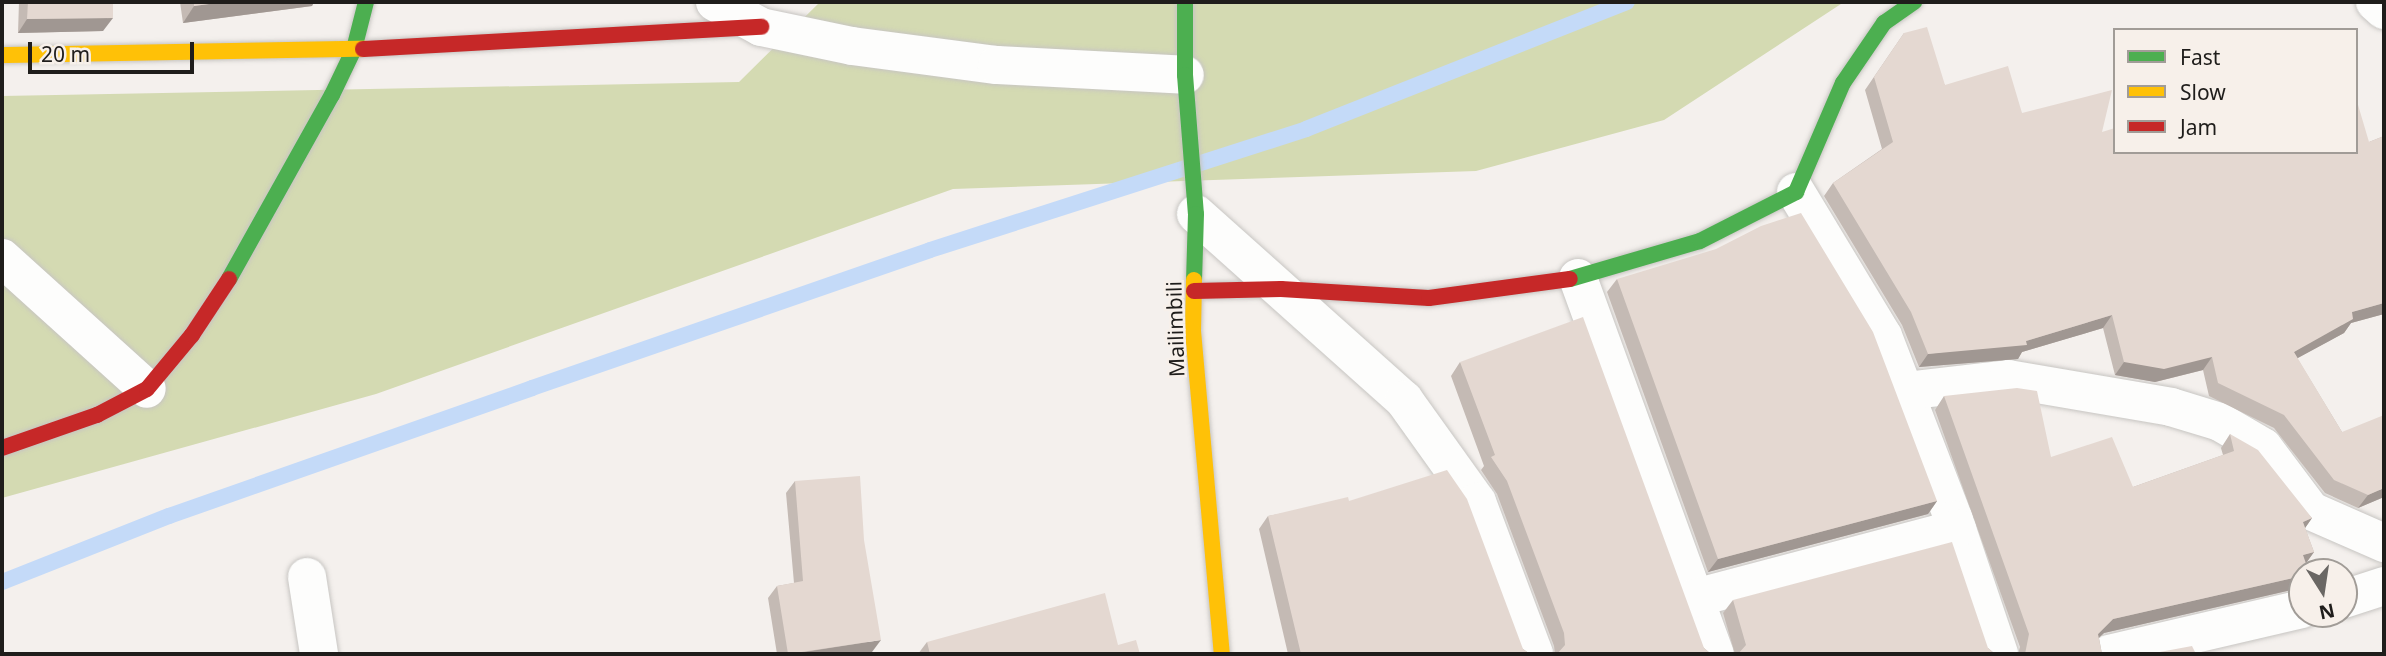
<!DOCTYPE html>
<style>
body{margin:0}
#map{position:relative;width:2386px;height:656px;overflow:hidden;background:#f4f0ed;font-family:"Noto Sans",sans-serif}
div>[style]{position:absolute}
.green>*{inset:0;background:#d4dab2}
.stream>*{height:16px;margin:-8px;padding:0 8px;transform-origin:8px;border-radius:8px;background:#c4daf8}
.roads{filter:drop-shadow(0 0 2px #c7c5c2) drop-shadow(0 0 2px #c7c5c2)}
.street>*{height:38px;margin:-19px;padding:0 19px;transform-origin:19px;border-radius:19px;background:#fdfdfc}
.fast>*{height:16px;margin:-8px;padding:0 8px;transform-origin:8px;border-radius:8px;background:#4caf50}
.slow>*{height:16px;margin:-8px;padding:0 8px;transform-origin:8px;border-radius:8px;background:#ffc107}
.jam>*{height:16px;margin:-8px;padding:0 8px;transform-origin:8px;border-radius:8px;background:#c62828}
.wall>*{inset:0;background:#c4bab4}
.shaded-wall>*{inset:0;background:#a09792}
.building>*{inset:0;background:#e4d8d1}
span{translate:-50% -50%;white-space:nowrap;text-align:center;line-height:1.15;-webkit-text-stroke:5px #f7f0ea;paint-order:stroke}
.street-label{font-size:21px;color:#1f1d1b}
.frame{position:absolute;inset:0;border:4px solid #1f1d1b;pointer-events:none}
.legend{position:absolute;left:2113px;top:28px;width:245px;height:126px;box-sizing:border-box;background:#f7f0ea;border:2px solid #a19c97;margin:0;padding:9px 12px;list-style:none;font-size:21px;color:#1f1d1b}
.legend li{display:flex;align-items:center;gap:14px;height:35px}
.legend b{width:35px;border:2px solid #a19c97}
.north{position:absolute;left:2288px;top:558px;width:70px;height:70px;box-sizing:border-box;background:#f7f0ea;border:2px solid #a19c97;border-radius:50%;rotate:168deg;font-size:19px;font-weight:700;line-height:28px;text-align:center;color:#1f1d1b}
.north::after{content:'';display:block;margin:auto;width:24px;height:32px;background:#6a6764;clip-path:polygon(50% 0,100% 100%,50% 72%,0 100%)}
.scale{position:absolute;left:28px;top:42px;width:166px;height:32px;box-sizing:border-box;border:4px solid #1f1d1b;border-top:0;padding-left:9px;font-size:21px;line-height:24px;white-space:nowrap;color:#1f1d1b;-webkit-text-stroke:5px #f7f0ea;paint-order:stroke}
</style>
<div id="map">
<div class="green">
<div style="clip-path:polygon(820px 2px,1844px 2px,1664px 120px,1476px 171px,953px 189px,376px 394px,2px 498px,2px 96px,739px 82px)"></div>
</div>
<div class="stream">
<div style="left:2px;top:582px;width:180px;rotate:-21.6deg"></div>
<div style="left:169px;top:516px;width:385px;rotate:-19.4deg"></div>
<div style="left:532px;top:388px;width:421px;rotate:-19.1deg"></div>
<div style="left:930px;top:250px;width:395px;rotate:-17.8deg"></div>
<div style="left:1306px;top:129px;width:345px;rotate:-21.6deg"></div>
</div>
<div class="roads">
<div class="street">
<div style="left:715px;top:2px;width:52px;rotate:28.5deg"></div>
<div style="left:761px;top:27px;width:93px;rotate:11.8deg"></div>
<div style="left:852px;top:46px;width:146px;rotate:7.5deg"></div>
<div style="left:997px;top:65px;width:188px;rotate:3deg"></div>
<div style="left:2375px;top:2px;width:12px;rotate:42deg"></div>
<div style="left:1796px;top:192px;width:168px;rotate:58.9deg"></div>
<div style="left:1883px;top:336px;width:197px;rotate:68.9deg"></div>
<div style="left:1954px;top:520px;width:141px;rotate:71.4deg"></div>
<div style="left:1196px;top:214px;width:279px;rotate:41.8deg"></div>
<div style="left:1404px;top:400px;width:125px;rotate:54.4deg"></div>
<div style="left:1477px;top:502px;width:162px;rotate:69.4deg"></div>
<div style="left:2px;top:258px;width:195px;rotate:42.1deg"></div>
<div style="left:1578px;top:278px;width:400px;rotate:70deg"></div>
<div style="left:1905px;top:391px;width:104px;rotate:-6.6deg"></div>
<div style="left:2008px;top:379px;width:165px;rotate:9.7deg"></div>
<div style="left:2171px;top:407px;width:51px;rotate:17deg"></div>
<div style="left:2220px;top:422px;width:50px;rotate:30.2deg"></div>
<div style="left:2263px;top:447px;width:80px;rotate:53.1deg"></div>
<div style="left:2311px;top:511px;width:80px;rotate:23.7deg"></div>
<div style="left:307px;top:577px;width:78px;rotate:81.1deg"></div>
<div style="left:1695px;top:598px;width:271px;rotate:-14.8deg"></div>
<div style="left:2344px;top:599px;width:42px;rotate:-18deg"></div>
<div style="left:2109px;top:654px;width:198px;rotate:-13.1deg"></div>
</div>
<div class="fast">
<div style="left:1185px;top:2px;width:73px;rotate:90deg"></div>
<div style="left:1185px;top:75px;width:139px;rotate:85.5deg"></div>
<div style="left:1196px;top:214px;width:66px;rotate:91.7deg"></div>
<div style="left:229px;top:279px;width:211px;rotate:-60.8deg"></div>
<div style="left:332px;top:95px;width:51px;rotate:-64.4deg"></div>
<div style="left:354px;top:49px;width:49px;rotate:-75.7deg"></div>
<div style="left:1570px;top:279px;width:135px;rotate:-16.3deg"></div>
<div style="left:1700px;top:241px;width:108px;rotate:-27deg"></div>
<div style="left:1796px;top:192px;width:119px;rotate:-66.7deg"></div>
<div style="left:1843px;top:83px;width:73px;rotate:-55.7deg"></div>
<div style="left:1884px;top:23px;width:37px;rotate:-35deg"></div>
</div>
<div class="slow">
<div style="left:2px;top:55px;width:361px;rotate:-1deg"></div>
<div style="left:1194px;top:280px;width:51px;rotate:91.1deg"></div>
<div style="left:1193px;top:331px;width:324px;rotate:84.9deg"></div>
</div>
<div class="jam">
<div style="left:363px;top:49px;width:399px;rotate:-3.2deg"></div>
<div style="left:1194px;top:291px;width:87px;rotate:-1.3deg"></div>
<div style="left:1281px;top:289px;width:148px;rotate:3.5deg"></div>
<div style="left:1429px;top:298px;width:142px;rotate:-7.7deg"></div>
<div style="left:2px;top:448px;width:101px;rotate:-19.2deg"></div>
<div style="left:97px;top:415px;width:56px;rotate:-27.5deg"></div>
<div style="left:147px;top:389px;width:70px;rotate:-50.2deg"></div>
<div style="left:192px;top:335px;width:67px;rotate:-56.5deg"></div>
</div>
</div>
<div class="wall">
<div style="clip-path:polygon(19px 2px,113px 2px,103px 31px,18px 33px)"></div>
<div style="clip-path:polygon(180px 2px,314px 2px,312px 6px,183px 23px)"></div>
<div style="clip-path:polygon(1904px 33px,1945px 85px,2022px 113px,2102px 132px,2369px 142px,2384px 136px,2384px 314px,2351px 323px,2344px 333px,2297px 358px,2342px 432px,2384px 497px,2358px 508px,2325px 493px,2274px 428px,2209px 396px,2203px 370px,2155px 382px,2115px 375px,2103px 328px,2022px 352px,2018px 359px,1919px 367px,1902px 325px,1824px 196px,1833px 183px,1882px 149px,1865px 90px)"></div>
<div style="clip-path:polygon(1617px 279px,1937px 501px,1928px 514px,1708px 572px,1607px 292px)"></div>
<div style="clip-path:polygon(1460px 362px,1704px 648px,1711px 654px,1555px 654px,1554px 646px,1497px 494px,1481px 470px,1484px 466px,1451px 376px)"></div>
<div style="clip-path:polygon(1944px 396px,2051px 457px,2133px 487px,2223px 455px,2221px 448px,2230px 434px,2312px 518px,2305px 528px,2314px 552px,2306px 563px,2302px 572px,2302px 585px,2300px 588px,2104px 633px,2099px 638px,2102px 654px,2018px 654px,2020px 647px,1935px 410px)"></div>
<div style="clip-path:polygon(795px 481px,872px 652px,859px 654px,777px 654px,768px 598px,777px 586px,794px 583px,786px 493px)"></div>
<div style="clip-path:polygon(1349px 501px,1523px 649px,1530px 654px,1288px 654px,1259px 529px,1268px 516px)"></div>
<div style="clip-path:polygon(1733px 600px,1988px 648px,1995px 654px,1735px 654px,1723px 613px)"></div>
<div style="clip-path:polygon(927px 642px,1118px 645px,1140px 654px,918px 654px)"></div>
</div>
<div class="shaded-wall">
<div style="clip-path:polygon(224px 2px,314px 2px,312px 6px,183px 23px,194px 6px)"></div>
<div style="clip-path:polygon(113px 18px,103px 31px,18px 33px,27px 19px)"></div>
<div style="clip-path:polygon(2384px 303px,2384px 314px,2351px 323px,2344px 333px,2285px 365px,2294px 352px,2352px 312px)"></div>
<div style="clip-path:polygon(2112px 315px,2103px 328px,2022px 352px,2018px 359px,1919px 367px,1928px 354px,2026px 341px)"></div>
<div style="clip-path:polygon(2212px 357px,2203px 370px,2155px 382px,2115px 375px,2124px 362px)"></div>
<div style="clip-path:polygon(2384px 488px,2384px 497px,2358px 508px,2368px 495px)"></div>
<div style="clip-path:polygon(1937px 501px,1928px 514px,1708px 572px,1718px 559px)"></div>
<div style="clip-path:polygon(2312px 518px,2303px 531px,2303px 522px)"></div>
<div style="clip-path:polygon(2314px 552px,2304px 566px,2303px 555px)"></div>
<div style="clip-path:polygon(2302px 576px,2302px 585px,2300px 588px,2104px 633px,2088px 647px,2098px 634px,2113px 619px)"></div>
<div style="clip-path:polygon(881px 640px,872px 652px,859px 654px,792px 654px)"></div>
</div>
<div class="building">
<div style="clip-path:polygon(28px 2px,113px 2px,113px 18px,27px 19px)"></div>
<div style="clip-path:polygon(194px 2px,224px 2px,194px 6px)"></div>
<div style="clip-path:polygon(1927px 27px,1945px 85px,2008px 66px,2022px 113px,2112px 90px,2102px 132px,2115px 128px,2115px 152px,2356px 152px,2356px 98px,2369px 142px,2384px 136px,2384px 303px,2352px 312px,2353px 319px,2294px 352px,2342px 432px,2384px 415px,2384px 488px,2368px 495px,2334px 480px,2284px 415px,2218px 383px,2212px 357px,2164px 369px,2124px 362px,2112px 315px,2026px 341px,2027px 345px,1928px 354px,1911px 312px,1833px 183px,1893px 142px,1874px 77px,1904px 33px)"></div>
<div style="clip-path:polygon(1801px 213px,1873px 332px,1937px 501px,1718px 559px,1617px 279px,1716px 249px,1761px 226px)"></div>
<div style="clip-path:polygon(1583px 317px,1704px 648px,1711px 654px,1557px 654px,1565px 645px,1564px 633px,1507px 481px,1491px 457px,1495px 455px,1460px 362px)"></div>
<div style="clip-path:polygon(2017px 388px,2037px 391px,2051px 457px,2112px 437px,2133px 487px,2234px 451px,2230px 434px,2258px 450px,2312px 518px,2303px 522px,2314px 552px,2303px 555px,2309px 572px,2302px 572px,2302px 576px,2113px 619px,2098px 634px,2102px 654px,2025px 654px,2029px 634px,1944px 396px)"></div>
<div style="clip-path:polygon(1447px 470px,1467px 499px,1523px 649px,1530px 654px,1301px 654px,1268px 516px,1348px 497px,1349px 501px)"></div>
<div style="clip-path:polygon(860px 476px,864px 540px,881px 640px,788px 654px,777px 586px,803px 581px,795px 481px)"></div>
<div style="clip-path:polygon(1952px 542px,1988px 648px,1995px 654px,1738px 654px,1746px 645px,1733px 600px)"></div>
<div style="clip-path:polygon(1105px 593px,1118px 645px,1136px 640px,1140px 654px,930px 654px,927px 642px)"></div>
<div style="clip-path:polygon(2192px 646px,2196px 654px,2149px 654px)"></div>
</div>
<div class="street-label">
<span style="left:1175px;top:329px;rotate:-92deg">Mailimbili</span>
</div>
<div class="frame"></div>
<ul class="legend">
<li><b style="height:9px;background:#4caf50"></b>Fast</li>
<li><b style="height:9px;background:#ffc107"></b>Slow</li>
<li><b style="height:9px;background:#c62828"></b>Jam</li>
</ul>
<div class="north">N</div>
<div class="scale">20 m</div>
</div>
